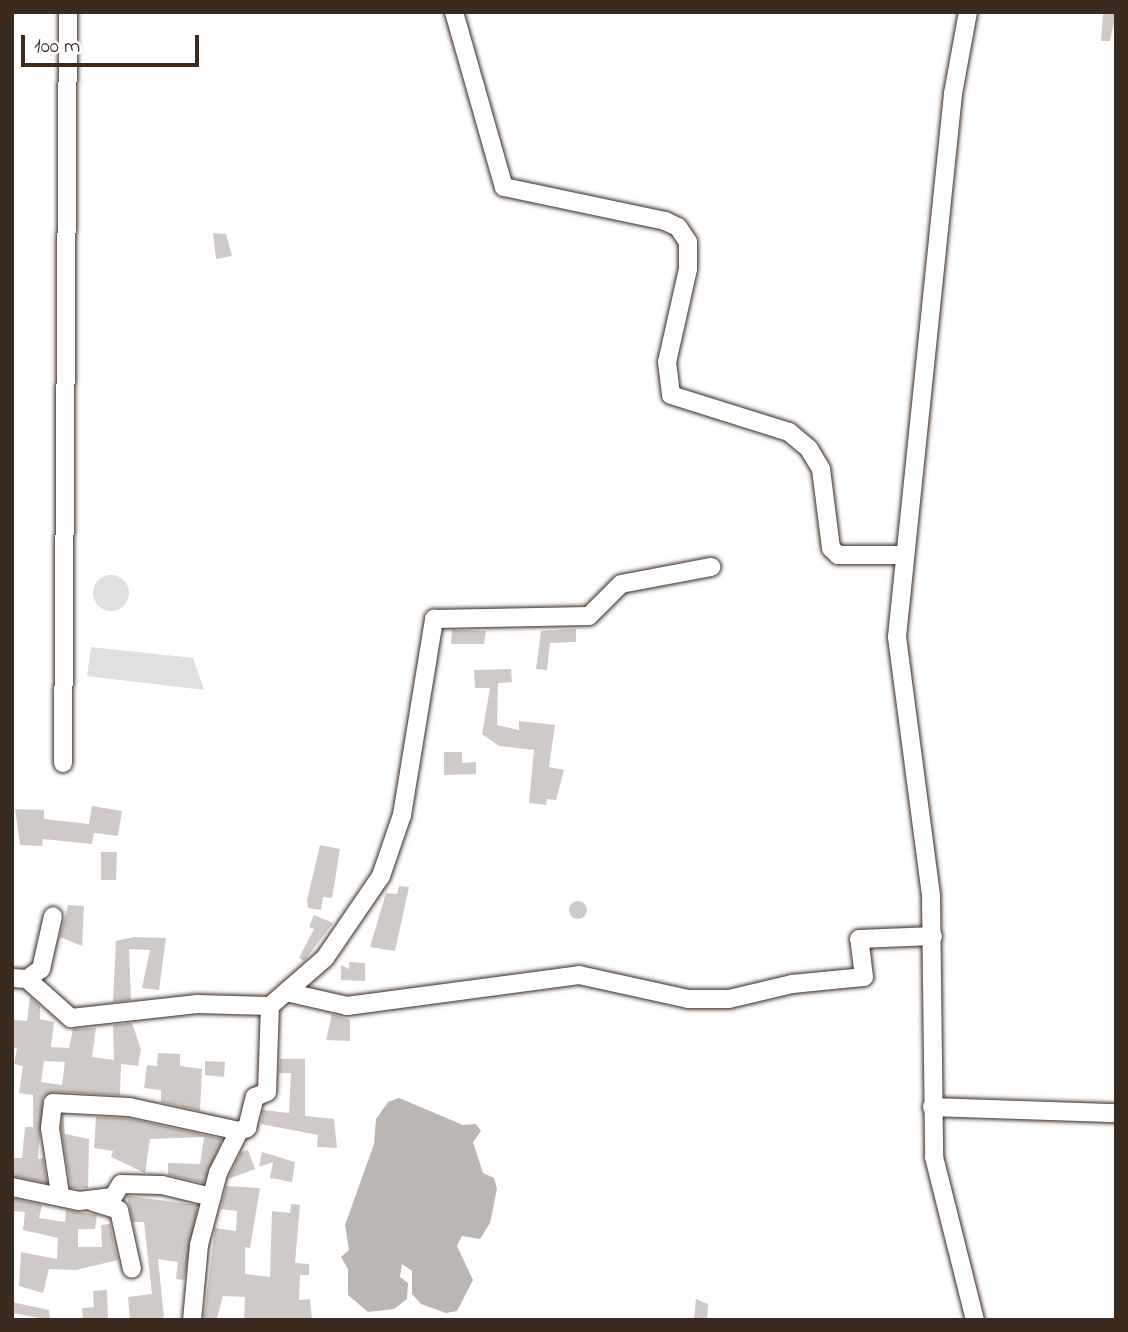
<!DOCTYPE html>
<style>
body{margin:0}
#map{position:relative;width:1128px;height:1332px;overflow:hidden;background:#fff;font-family:"Indie Flower",sans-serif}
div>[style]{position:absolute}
.green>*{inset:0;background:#e2e0de}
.round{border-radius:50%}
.water>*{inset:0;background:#bcb6b3}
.building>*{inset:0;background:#cfcac7}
.roads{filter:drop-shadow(0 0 2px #3b2a1e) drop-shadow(0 0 2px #3b2a1e)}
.minor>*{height:18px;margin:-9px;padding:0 9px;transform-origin:9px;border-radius:9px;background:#fff}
span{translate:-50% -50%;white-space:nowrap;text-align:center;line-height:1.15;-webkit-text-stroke:6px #fff;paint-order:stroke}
.frame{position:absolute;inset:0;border:14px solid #3b2a1e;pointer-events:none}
.scale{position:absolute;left:21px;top:35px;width:178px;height:32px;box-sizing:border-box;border:4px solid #3b2a1e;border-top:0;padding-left:9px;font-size:21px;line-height:24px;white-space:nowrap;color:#3b2a1e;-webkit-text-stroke:5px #fff;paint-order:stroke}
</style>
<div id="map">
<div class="green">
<div class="round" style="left:93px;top:575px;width:36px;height:36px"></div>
<div style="clip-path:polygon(91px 647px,193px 658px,204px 690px,87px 676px)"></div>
</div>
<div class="water">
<div style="clip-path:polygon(399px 1098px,463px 1125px,476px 1124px,481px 1131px,473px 1142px,483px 1173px,494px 1178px,497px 1189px,490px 1223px,480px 1239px,462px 1236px,457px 1246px,473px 1280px,457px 1311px,446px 1313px,421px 1304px,412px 1294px,412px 1271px,402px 1264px,400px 1277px,408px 1283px,407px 1299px,394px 1309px,368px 1312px,348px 1295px,348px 1269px,341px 1257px,349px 1250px,345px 1225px,374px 1144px,376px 1119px,388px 1102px)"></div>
</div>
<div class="building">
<div style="clip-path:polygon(1116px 12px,1110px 41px,1101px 41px,1103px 14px)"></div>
<div style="clip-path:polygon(213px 233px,226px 234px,232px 256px,216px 259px)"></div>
<div style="clip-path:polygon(576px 629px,576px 642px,550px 643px,547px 670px,536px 669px,541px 631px)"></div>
<div style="clip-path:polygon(452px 630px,486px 631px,484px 644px,451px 644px)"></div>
<div style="clip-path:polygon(511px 669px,512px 682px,498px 683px,497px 725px,519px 730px,519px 721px,555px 725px,549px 767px,564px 770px,556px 800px,547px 799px,546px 805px,529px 803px,534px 750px,499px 746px,482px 734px,490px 688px,475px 688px,474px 670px)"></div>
<div style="clip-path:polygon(444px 752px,462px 752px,462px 763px,476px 762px,476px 774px,444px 775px)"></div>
<div style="clip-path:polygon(92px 806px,122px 811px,118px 836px,94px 833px,92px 844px,43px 839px,42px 846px,20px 845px,15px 809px,44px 810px,44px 819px,89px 824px)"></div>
<div style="clip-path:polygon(320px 845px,340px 849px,332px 898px,323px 897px,321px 910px,308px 908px,307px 900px)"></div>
<div style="clip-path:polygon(101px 852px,117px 852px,116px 880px,101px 880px)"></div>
<div style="clip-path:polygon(399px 886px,409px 887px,395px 951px,370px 947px,386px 893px,397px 894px)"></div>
<div class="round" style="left:569px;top:901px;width:18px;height:18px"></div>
<div style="clip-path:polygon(68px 905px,84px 906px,82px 946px,60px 937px)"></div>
<div style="clip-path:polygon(314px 915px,333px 923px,304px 961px,299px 958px,314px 929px,309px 927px)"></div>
<div style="clip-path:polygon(134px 937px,166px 938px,159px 990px,142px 988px,150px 950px,129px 949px,131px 1000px,113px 1002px,116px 941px)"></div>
<div style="clip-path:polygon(349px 962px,365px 963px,365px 981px,341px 980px,341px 965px,349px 969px)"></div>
<div style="clip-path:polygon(evenodd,30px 997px,40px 1006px,40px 1019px,54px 1022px,51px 1047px,69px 1048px,73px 1029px,96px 1028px,92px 1057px,114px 1060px,113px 1025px,132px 1023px,141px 1049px,138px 1066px,121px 1064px,120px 1095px,54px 1092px,43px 1097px,38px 1159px,43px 1158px,47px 1183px,12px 1176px,12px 1158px,22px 1158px,25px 1127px,33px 1127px,33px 1095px,19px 1093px,23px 1066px,14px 1064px,17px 1048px,12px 1048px,14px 1020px,27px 1021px,30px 997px,44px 1061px,65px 1062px,62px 1085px,41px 1082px,44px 1061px)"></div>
<div style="clip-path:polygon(332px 1014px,350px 1020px,350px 1041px,326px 1040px)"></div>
<div style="clip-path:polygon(158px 1053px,180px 1054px,180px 1066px,202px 1069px,200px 1111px,161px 1102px,161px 1090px,144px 1088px,147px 1065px,157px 1066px)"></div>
<div style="clip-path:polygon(280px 1059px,305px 1059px,305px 1116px,334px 1119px,337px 1148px,317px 1147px,318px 1135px,261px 1124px,263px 1110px,289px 1113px,291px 1073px,279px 1073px)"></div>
<div style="clip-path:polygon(205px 1061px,225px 1062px,224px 1077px,205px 1075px)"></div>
<div style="clip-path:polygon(63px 1115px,65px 1134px,89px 1139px,88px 1188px,71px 1188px,61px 1128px)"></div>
<div style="clip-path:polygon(96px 1117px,127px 1118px,222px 1139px,204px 1183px,168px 1175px,168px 1163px,200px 1164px,204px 1137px,150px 1139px,145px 1173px,111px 1157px,113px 1151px,94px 1148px)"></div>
<div style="clip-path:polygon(248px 1150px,255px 1169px,228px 1179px,241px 1152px)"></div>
<div style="clip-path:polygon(262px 1152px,295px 1162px,292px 1182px,270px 1178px,273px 1162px,259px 1167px)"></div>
<div style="clip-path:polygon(226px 1186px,260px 1188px,250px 1248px,245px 1247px,245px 1274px,270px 1277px,272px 1211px,290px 1213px,291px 1204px,300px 1205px,295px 1263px,309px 1264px,309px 1275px,300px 1275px,299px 1300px,310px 1299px,312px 1319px,244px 1320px,245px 1297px,223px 1296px,217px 1318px,204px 1318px,215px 1228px,236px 1231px,237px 1211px,221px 1209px)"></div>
<div style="clip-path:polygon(127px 1196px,198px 1205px,184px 1280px,176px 1279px,178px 1262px,158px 1259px,164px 1317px,154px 1320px,130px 1320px,128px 1297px,152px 1294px,144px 1222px,133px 1222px)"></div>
<div style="clip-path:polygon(14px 1199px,42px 1205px,39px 1218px,65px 1222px,66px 1210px,97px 1215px,95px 1229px,78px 1229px,78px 1247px,102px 1247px,101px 1225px,110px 1224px,118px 1260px,76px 1270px,49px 1269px,43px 1293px,19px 1286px,21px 1252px,57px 1259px,58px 1238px,23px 1230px,25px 1212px,13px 1211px)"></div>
<div style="clip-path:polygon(107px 1290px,108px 1320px,83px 1320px,82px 1308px,94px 1307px,93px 1291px)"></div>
<div style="clip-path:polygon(696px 1299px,708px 1304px,707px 1320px,694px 1320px)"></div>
<div style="clip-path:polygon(12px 1302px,49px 1310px,50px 1320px,12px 1313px)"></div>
</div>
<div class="roads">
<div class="minor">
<div style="left:454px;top:12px;width:182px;rotate:74.1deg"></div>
<div style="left:504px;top:187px;width:165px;rotate:11.9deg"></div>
<div style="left:665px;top:221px;width:14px;rotate:25deg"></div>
<div style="left:678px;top:227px;width:18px;rotate:56deg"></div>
<div style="left:688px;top:242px;width:27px;rotate:90deg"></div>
<div style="left:688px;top:269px;width:95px;rotate:102.7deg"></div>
<div style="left:667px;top:362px;width:33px;rotate:83deg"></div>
<div style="left:671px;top:395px;width:124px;rotate:17.4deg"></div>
<div style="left:789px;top:432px;width:26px;rotate:40deg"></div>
<div style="left:809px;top:449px;width:23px;rotate:59deg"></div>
<div style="left:821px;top:469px;width:80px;rotate:82.8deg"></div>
<div style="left:831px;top:548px;width:10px;rotate:45deg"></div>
<div style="left:838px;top:555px;width:65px"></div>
<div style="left:968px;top:12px;width:83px;rotate:100.4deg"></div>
<div style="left:953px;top:94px;width:546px;rotate:95.89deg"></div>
<div style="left:897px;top:637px;width:262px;rotate:82.5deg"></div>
<div style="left:931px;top:897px;width:260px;rotate:89.3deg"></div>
<div style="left:934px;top:1157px;width:168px;rotate:75.9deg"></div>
<div style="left:63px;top:763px;width:751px;rotate:-89.62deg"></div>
<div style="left:12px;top:978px;width:15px;rotate:4deg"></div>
<div style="left:27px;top:979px;width:59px;rotate:41.6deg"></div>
<div style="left:71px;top:1018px;width:127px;rotate:-6.3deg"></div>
<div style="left:197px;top:1004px;width:73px;rotate:1.6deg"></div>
<div style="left:270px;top:1006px;width:73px;rotate:-41.1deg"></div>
<div style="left:325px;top:958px;width:99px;rotate:-55.7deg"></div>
<div style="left:381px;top:876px;width:65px;rotate:-71deg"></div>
<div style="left:402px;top:815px;width:199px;rotate:-80.7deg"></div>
<div style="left:434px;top:619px;width:155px;rotate:-1.1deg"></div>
<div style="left:589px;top:616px;width:45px;rotate:-45deg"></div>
<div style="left:621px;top:584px;width:92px;rotate:-10.7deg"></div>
<div style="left:27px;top:979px;width:17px;rotate:-36deg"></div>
<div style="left:41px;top:969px;width:54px;rotate:-77.2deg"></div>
<div style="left:286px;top:992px;width:63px;rotate:12.9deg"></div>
<div style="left:347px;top:1006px;width:234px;rotate:-7.6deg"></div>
<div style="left:579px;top:975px;width:112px;rotate:12.4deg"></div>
<div style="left:688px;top:999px;width:41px"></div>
<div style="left:729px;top:999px;width:65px;rotate:-13.4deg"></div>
<div style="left:792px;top:984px;width:72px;rotate:-5.6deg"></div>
<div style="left:864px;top:977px;width:38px;rotate:-97deg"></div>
<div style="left:859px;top:939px;width:74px;rotate:-2.3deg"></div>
<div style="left:932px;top:1107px;width:184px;rotate:1.9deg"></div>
<div style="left:239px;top:1131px;width:9px;rotate:-21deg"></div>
<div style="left:247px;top:1128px;width:32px;rotate:-76deg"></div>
<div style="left:255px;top:1097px;width:13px;rotate:-23deg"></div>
<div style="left:267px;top:1092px;width:86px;rotate:-88deg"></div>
<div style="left:12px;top:1187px;width:68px;rotate:11.8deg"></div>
<div style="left:79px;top:1201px;width:34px;rotate:-7deg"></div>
<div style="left:113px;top:1197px;width:15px;rotate:-58deg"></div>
<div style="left:121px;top:1184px;width:41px;rotate:1.4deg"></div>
<div style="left:162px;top:1185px;width:51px;rotate:13.5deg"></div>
<div style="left:60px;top:1194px;width:67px;rotate:-98.6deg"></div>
<div style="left:50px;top:1128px;width:25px;rotate:-83deg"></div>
<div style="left:53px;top:1103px;width:76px;rotate:3deg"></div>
<div style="left:129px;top:1107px;width:113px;rotate:12.3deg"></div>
<div style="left:239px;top:1131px;width:47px;rotate:116.6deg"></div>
<div style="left:218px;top:1173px;width:74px;rotate:104.8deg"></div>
<div style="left:199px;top:1245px;width:75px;rotate:95.3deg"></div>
<div style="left:93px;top:1202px;width:27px;rotate:17deg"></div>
<div style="left:119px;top:1210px;width:60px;rotate:77.6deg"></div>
</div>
</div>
<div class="frame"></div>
<div class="scale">100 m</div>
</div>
